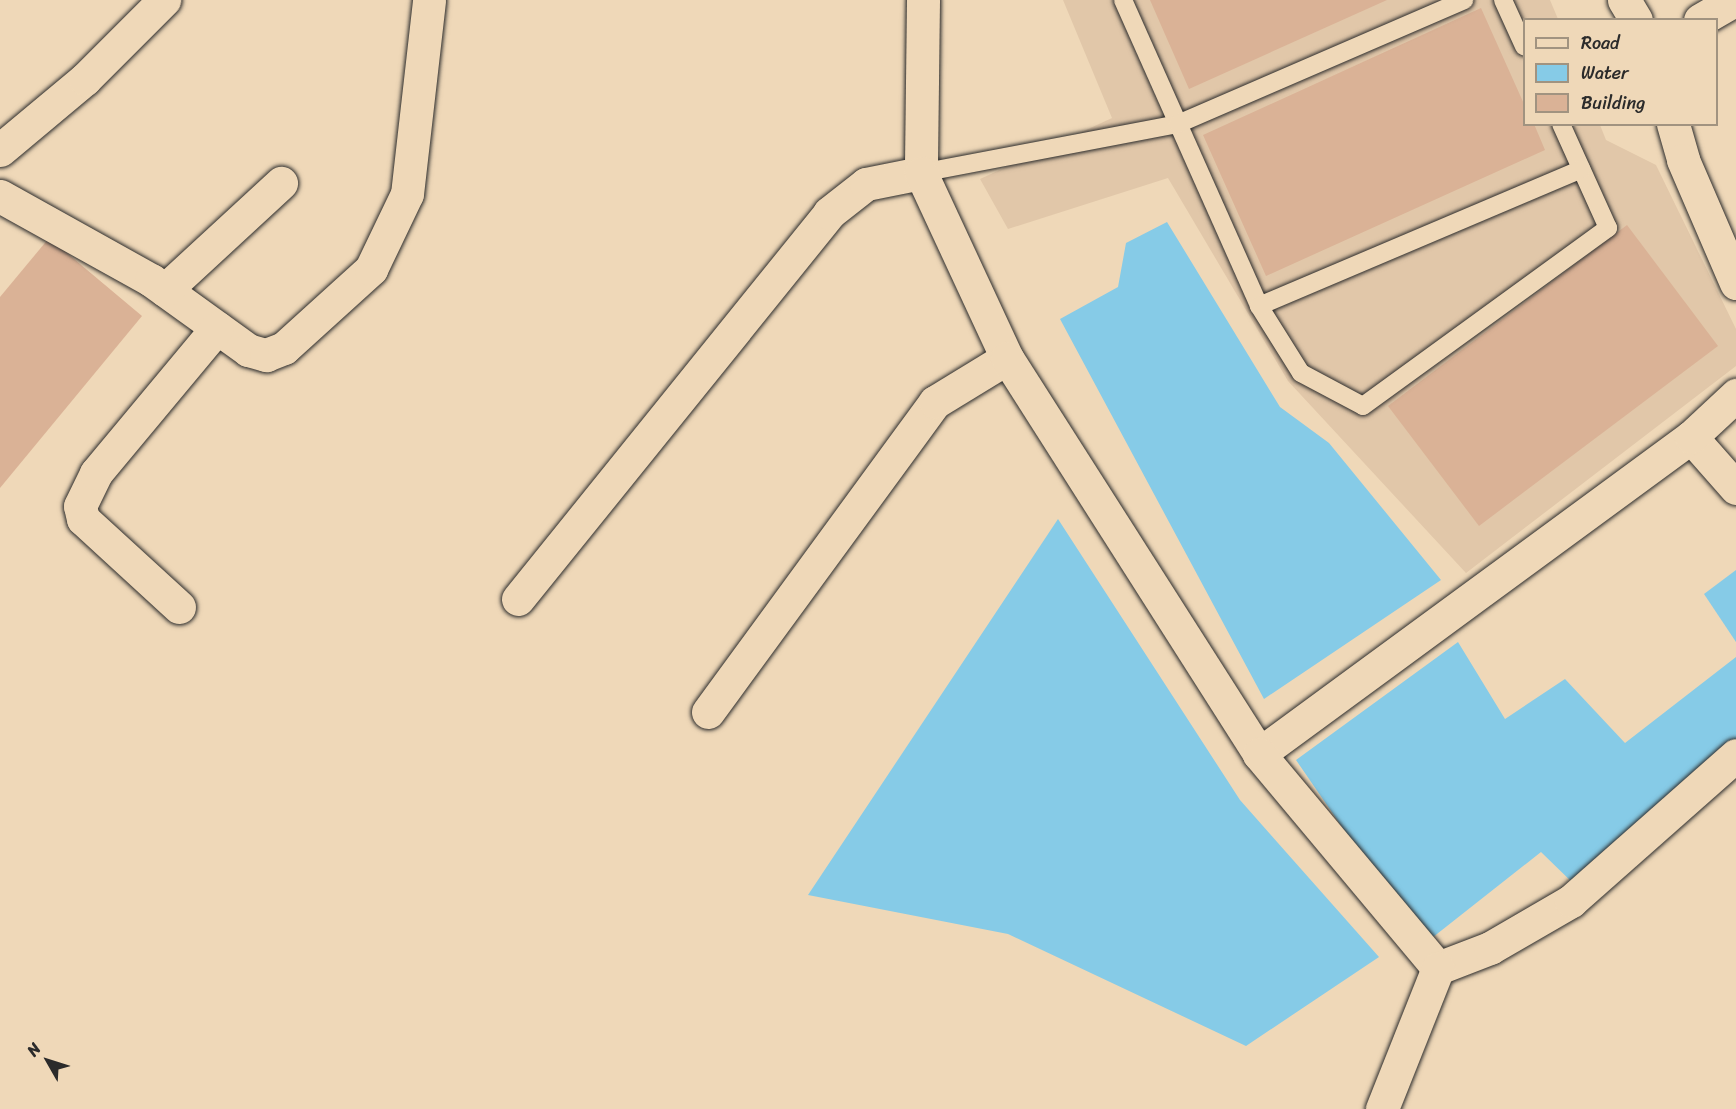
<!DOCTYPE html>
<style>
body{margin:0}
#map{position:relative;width:1736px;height:1109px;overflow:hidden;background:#efd8b8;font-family:Sriracha,sans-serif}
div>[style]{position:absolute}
.built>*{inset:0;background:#e1c7a9}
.water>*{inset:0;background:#86cbe7}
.building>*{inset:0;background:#dab296}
.roads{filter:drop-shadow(0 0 2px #2b2b2b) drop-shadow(0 0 2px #2b2b2b)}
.service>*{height:18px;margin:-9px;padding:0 9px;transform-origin:9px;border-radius:9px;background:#efd8b8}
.minor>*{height:33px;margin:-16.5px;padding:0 16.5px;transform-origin:16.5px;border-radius:16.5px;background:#efd8b8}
.tertiary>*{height:33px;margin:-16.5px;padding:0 16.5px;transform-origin:16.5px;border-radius:16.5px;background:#efd8b8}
span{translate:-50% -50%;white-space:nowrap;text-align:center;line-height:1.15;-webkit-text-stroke:6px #efd8b8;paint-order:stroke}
.legend{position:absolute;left:1523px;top:18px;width:195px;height:108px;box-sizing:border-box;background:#efd8b8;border:2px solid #a19380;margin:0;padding:8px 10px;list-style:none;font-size:18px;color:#2b2b2b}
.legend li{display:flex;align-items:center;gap:12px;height:30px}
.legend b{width:30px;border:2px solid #a19380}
.north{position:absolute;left:18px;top:1031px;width:60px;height:60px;-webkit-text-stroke:4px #efd8b8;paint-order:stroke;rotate:309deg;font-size:16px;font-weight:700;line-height:24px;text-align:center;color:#2b2b2b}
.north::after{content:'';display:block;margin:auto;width:21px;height:27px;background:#2b2b2b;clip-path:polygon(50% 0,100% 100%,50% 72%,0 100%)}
</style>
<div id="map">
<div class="built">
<div style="clip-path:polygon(1063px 0,1550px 0,1558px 19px,1524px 20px,1524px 124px,1600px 125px,1606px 140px,1656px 165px,1736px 329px,1736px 366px,1466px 573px,1288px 381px,1168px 178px,1008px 229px,980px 179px,1112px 118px)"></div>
</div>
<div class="water">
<div style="clip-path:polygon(1167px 222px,1280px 407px,1329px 443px,1441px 580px,1264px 699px,1060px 319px,1118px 287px,1126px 243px)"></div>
<div style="clip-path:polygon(1058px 519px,1240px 800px,1379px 957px,1246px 1046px,1008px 934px,808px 895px)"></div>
<div style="clip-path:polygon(1736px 570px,1736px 642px,1704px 594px)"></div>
<div style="clip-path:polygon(1458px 642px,1505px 719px,1565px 679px,1625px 743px,1736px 657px,1736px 744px,1577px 887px,1541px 852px,1423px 945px,1296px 760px)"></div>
</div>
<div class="building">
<div style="clip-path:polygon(1150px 0,1387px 0,1189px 89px)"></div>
<div style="clip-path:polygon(1481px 8px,1524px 104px,1524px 124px,1534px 124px,1545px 150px,1266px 276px,1203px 135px)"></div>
<div style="clip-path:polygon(1627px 225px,1718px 346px,1479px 526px,1388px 406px)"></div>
<div style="clip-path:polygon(49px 238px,142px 316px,0 488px,0 297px)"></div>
</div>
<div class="roads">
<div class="service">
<div style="left:1123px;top:0;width:335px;rotate:66deg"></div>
<div style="left:1259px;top:306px;width:79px;rotate:57.9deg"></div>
<div style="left:1301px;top:373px;width:70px;rotate:28deg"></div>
<div style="left:1363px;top:406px;width:303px;rotate:-36deg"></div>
<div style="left:1608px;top:228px;width:114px;rotate:-114.3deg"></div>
<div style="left:1503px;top:0;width:51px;rotate:65.5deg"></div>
<div style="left:921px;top:173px;width:262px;rotate:-10.8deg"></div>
<div style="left:1178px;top:124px;width:312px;rotate:-23.4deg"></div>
<div style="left:1259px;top:306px;width:350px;rotate:-23deg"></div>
</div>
<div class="minor">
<div style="left:1624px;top:0;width:23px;rotate:59deg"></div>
<div style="left:1700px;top:20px;width:39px;rotate:-30deg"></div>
<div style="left:1673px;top:124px;width:37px;rotate:74deg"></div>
<div style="left:1683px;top:160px;width:134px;rotate:66.7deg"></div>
<div style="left:0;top:150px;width:111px;rotate:-39.9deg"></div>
<div style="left:85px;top:79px;width:112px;rotate:-45deg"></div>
<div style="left:0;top:196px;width:173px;rotate:29.1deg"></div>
<div style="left:151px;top:280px;width:120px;rotate:35.8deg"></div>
<div style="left:248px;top:350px;width:19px;rotate:16deg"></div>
<div style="left:266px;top:355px;width:19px;rotate:-21deg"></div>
<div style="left:284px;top:348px;width:118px;rotate:-42.2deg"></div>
<div style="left:371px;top:269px;width:83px;rotate:-64.4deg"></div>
<div style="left:407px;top:194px;width:195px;rotate:-83.5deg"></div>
<div style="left:165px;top:290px;width:158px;rotate:-42.7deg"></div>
<div style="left:1691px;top:437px;width:68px;rotate:48.6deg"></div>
<div style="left:518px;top:599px;width:496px;rotate:-51.1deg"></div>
<div style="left:829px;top:213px;width:47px;rotate:-38.1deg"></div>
<div style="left:866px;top:184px;width:56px;rotate:-11.3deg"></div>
<div style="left:179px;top:607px;width:130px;rotate:-137.5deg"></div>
<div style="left:83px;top:519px;width:13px;rotate:-103deg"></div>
<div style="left:80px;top:506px;width:37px;rotate:-64deg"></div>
<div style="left:96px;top:473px;width:189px;rotate:-50.2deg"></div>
<div style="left:708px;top:712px;width:384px;rotate:-53.8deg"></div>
<div style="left:935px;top:402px;width:84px;rotate:-31.4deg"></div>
<div style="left:1259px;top:754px;width:536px;rotate:-36.27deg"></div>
<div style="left:1691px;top:437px;width:62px;rotate:-43deg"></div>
<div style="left:1438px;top:968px;width:56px;rotate:-21deg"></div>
<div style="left:1490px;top:948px;width:94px;rotate:-30.1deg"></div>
<div style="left:1571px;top:901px;width:220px;rotate:-41.5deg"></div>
</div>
<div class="tertiary">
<div style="left:923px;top:0;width:173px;rotate:90.7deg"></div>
<div style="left:921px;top:173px;width:204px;rotate:65.1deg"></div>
<div style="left:1007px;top:358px;width:469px;rotate:57.5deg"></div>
<div style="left:1259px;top:754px;width:279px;rotate:50.1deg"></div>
<div style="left:1438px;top:968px;width:152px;rotate:111.7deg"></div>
</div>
</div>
<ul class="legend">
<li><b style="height:8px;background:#efd8b8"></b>Road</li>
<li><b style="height:16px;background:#86cbe7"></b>Water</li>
<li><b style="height:16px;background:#dab296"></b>Building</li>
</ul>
<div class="north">N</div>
</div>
